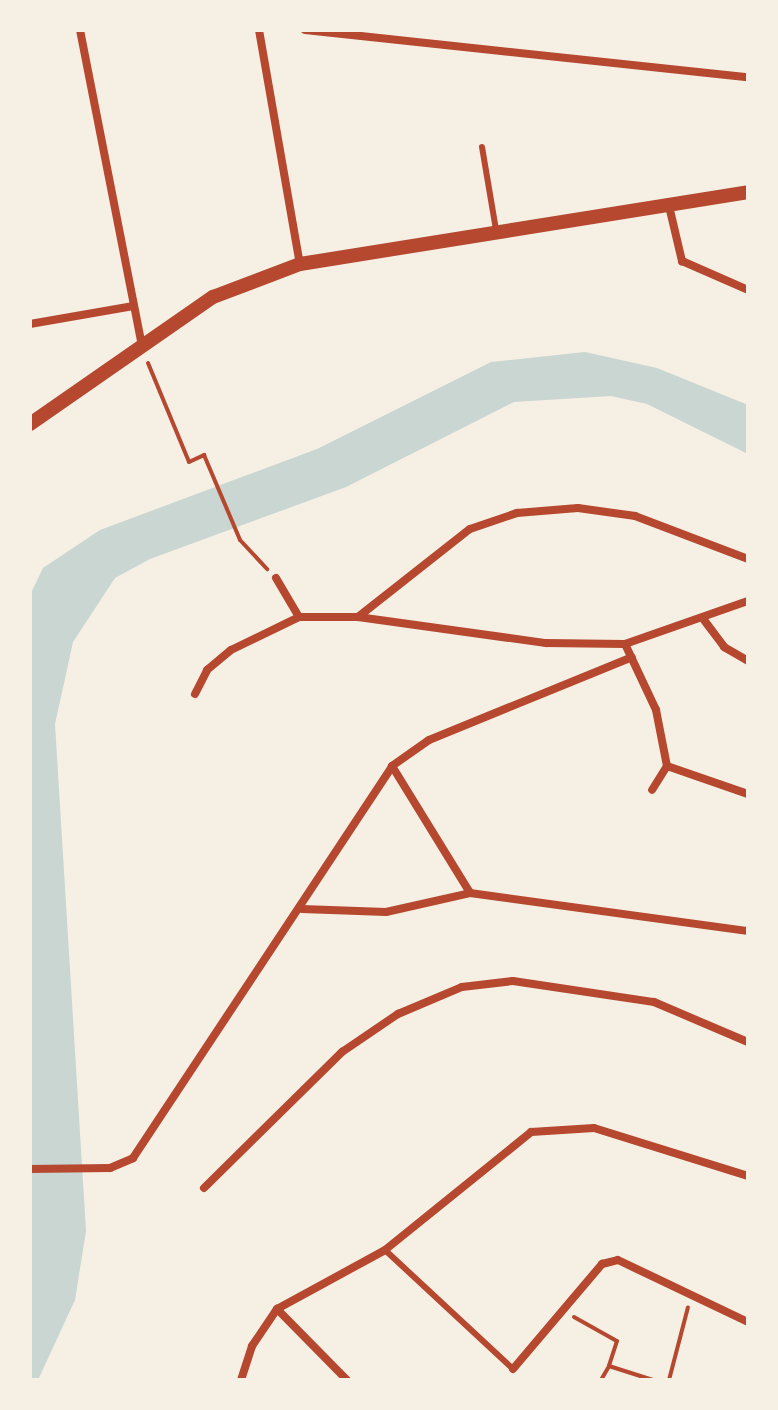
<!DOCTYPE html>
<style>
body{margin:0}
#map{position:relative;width:778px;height:1410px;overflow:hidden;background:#f6efe4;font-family:"Asap Condensed",sans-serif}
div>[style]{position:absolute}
.water>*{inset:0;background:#c9d6d2}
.path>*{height:4px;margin:-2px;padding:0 2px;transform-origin:2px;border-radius:2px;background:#b5482f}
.service>*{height:6px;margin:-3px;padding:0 3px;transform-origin:3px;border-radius:3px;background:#b5482f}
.minor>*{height:8px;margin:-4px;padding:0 4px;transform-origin:4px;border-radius:4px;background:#b5482f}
.tertiary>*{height:14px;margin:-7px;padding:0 7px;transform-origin:7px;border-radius:7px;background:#b5482f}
span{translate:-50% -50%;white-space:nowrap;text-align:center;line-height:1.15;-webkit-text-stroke:6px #f6efe4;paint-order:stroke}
.frame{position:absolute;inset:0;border:32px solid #f6efe4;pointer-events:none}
</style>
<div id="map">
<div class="water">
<div style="clip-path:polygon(585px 352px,657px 368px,748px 405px,748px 454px,647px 404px,611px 396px,514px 402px,346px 487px,150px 559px,115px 578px,73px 642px,55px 724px,86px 1231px,75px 1300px,38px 1380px,30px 1380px,30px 595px,43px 568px,100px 530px,317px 449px,491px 362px)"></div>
</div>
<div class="path">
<div style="left:148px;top:363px;width:107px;rotate:67.5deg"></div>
<div style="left:189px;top:462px;width:17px;rotate:-25deg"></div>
<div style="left:204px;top:455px;width:92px;rotate:67deg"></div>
<div style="left:240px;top:540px;width:40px;rotate:47deg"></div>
<div style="left:574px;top:1317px;width:49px;rotate:29.2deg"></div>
<div style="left:617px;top:1341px;width:26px;rotate:108deg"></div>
<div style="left:601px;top:1380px;width:16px;rotate:-60deg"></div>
<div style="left:609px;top:1366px;width:46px;rotate:17.7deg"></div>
<div style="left:669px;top:1380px;width:75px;rotate:-75.4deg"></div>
</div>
<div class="service">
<div style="left:482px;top:147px;width:84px;rotate:80.4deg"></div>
<div style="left:385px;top:1250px;width:175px;rotate:42.9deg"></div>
</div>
<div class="minor">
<div style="left:80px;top:30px;width:318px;rotate:78.9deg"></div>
<div style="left:259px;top:30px;width:238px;rotate:80.1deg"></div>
<div style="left:305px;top:30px;width:445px;rotate:6.1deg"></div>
<div style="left:669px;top:206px;width:57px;rotate:76.7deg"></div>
<div style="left:682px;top:261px;width:72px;rotate:23.7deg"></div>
<div style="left:30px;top:324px;width:105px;rotate:-9.9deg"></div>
<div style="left:276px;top:578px;width:45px;rotate:59.5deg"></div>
<div style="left:299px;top:617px;width:59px"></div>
<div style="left:358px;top:617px;width:190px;rotate:7.9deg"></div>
<div style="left:546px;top:643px;width:79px;rotate:0.7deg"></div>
<div style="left:625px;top:644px;width:130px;rotate:-19.3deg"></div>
<div style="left:358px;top:617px;width:142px;rotate:-38.2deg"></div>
<div style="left:470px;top:529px;width:50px;rotate:-18.8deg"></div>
<div style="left:517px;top:513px;width:61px;rotate:-4.7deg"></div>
<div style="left:578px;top:508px;width:58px;rotate:8deg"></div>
<div style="left:635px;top:516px;width:121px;rotate:20.8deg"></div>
<div style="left:704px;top:620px;width:34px;rotate:53deg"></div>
<div style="left:724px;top:647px;width:28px;rotate:30deg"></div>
<div style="left:625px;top:644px;width:73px;rotate:64.8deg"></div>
<div style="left:656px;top:710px;width:57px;rotate:78.9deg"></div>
<div style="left:667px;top:766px;width:28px;rotate:122deg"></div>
<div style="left:195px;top:694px;width:27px;rotate:-63deg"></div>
<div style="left:207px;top:670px;width:31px;rotate:-40deg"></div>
<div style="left:231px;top:650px;width:76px;rotate:-25.9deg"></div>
<div style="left:392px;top:766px;width:149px;rotate:58.4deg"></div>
<div style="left:667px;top:766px;width:86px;rotate:19.1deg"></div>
<div style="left:302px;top:909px;width:84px;rotate:2deg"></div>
<div style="left:386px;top:912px;width:86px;rotate:-12.7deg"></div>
<div style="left:470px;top:893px;width:281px;rotate:7.8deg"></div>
<div style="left:30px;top:1169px;width:80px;rotate:-0.7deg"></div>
<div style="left:110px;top:1168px;width:25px;rotate:-23deg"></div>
<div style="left:133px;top:1158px;width:470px;rotate:-56.5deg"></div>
<div style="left:392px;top:766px;width:45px;rotate:-35.1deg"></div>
<div style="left:429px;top:740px;width:219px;rotate:-22.2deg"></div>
<div style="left:204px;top:1188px;width:194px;rotate:-44.6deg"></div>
<div style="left:342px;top:1052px;width:68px;rotate:-34.2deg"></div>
<div style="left:398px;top:1014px;width:69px;rotate:-22.9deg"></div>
<div style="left:462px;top:987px;width:51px;rotate:-6.7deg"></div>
<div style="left:513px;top:981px;width:143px;rotate:8.5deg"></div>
<div style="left:654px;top:1002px;width:102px;rotate:23.1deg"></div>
<div style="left:277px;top:1309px;width:100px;rotate:45.4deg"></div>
<div style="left:513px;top:1369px;width:138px;rotate:-49.7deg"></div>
<div style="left:602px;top:1264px;width:16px;rotate:-14deg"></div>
<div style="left:618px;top:1260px;width:144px;rotate:25.5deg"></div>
<div style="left:241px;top:1380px;width:36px;rotate:-72deg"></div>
<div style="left:252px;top:1346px;width:45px;rotate:-56deg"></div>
<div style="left:277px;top:1309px;width:123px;rotate:-28.6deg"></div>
<div style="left:385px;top:1250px;width:188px;rotate:-38.9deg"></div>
<div style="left:531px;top:1132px;width:63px;rotate:-3.6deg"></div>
<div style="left:594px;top:1128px;width:161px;rotate:17.3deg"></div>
</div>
<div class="tertiary">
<div style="left:30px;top:424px;width:223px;rotate:-34.8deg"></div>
<div style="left:213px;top:297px;width:93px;rotate:-20.8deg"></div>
<div style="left:300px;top:264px;width:454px;rotate:-9.1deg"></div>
</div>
<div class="frame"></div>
</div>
